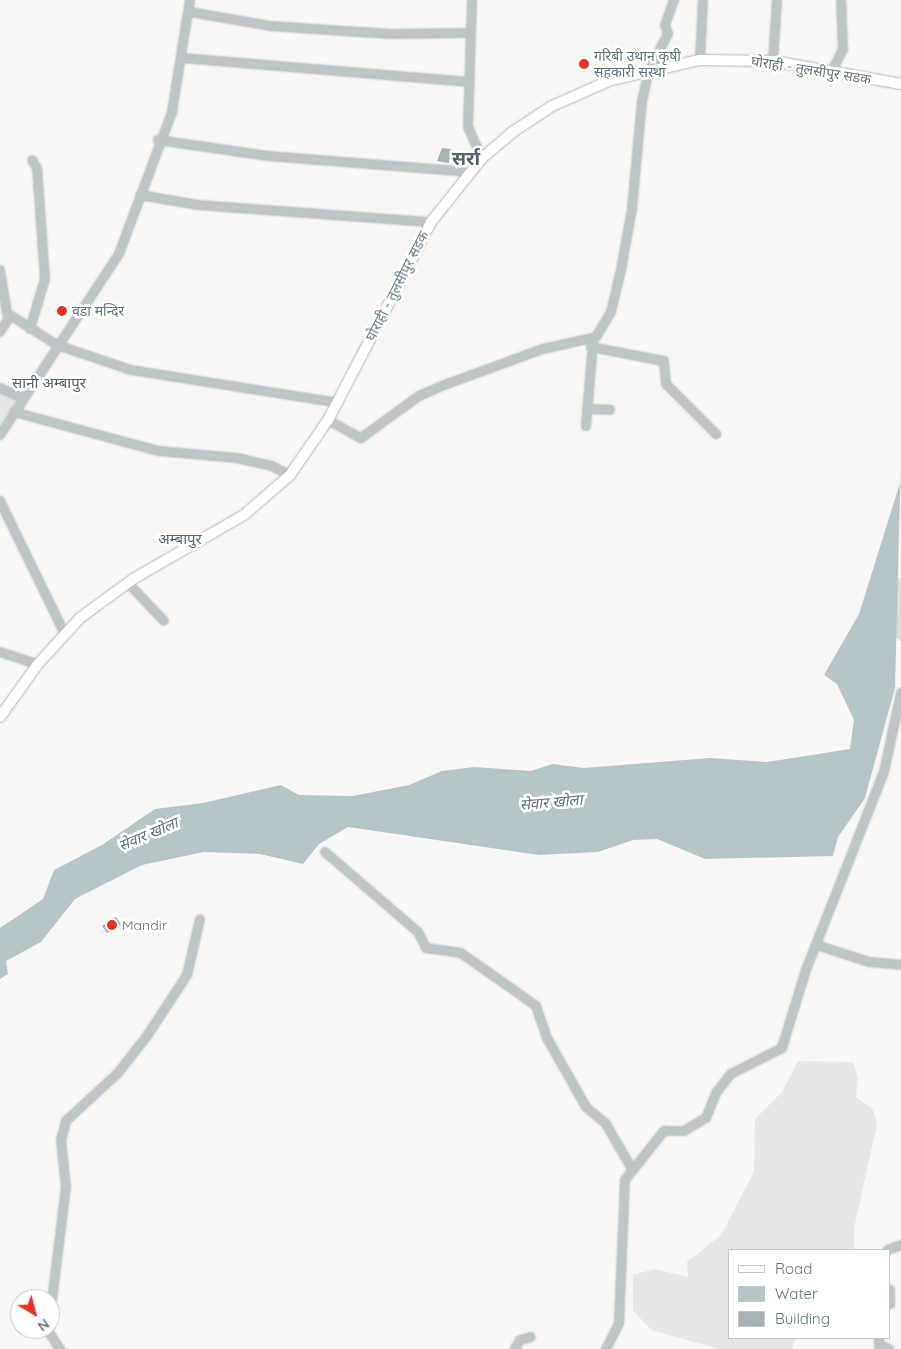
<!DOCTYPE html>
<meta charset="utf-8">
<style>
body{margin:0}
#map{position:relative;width:901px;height:1349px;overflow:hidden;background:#f8f7f5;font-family:Quicksand,"Noto Sans Devanagari",sans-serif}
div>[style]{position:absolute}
.built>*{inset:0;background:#e6e7e6}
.green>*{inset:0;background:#d9ddd4}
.water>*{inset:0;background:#b6c6c8}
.building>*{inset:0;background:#a5b1b5}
.roads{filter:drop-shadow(0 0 1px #b2b9bc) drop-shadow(0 0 1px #b2b9bc)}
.minor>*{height:8px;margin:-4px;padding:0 4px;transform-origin:4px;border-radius:4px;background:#bec5c7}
.major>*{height:10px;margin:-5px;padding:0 5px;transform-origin:5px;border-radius:5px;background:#fff}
.dots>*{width:14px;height:14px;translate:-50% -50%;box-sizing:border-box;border:2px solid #fff;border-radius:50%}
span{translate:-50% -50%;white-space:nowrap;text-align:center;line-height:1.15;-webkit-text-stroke:5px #fff;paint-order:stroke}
.poi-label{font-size:14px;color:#627981}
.left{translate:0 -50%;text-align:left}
.street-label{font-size:14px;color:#627981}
.neighbourhood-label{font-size:15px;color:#54656c}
.water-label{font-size:15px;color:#5d787c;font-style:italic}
.district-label{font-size:19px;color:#54656c;font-weight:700}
.legend{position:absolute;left:728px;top:1249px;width:162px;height:90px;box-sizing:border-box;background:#fff;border:1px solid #c0c9cd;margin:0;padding:6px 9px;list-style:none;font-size:15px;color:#627981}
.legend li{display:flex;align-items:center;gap:10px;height:25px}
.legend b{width:25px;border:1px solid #c0c9cd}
.north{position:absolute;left:10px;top:1289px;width:50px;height:50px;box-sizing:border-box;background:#fff;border:1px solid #c0c9cd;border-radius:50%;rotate:143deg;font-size:14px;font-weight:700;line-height:20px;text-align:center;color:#627981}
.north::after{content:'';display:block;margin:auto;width:18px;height:22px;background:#e73226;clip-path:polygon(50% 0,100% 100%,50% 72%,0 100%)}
</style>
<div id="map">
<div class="built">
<div style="clip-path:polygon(0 392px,17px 400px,0 425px)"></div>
<div style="clip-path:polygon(798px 1061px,853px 1062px,858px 1078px,856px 1097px,873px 1109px,877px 1124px,854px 1228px,854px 1250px,730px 1250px,730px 1338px,796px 1338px,792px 1349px,719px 1349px,651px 1330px,633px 1310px,633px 1275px,654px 1269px,688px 1277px,687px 1262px,721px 1235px,754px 1172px,755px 1119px,782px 1092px)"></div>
</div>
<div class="green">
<div style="clip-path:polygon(901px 576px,901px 641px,892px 636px,895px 583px)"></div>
</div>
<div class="water">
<div style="clip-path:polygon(901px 460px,895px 688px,865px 798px,838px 837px,833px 856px,705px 859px,657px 839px,633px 840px,598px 852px,539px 855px,348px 827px,319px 844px,303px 864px,260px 854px,204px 852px,142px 865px,75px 899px,41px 942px,6px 961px,8px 974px,0 979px,0 928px,43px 899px,54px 870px,102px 845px,155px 809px,203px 803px,281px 785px,299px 795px,353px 796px,409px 785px,442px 771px,474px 767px,531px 771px,552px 764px,584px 768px,710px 758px,767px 762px,850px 749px,854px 720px,837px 684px,824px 675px,859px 614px,900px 483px)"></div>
</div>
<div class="building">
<div style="clip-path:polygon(442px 148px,451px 149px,449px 163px,437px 161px)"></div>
<div style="clip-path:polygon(116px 917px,121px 924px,107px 933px,102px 926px)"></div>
</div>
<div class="roads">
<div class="minor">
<div style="left:472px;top:0;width:127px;rotate:91.8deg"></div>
<div style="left:468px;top:127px;width:34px;rotate:66deg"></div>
<div style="left:190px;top:12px;width:81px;rotate:9.9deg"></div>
<div style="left:270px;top:26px;width:120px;rotate:3.8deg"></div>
<div style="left:390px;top:34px;width:79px;rotate:-0.7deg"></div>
<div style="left:182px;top:58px;width:285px;rotate:4.8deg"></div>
<div style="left:700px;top:60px;width:60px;rotate:-87.1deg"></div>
<div style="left:773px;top:61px;width:61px;rotate:-86.2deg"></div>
<div style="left:832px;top:71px;width:25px;rotate:-63deg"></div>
<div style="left:843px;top:49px;width:49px;rotate:-92.3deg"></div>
<div style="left:158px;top:140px;width:111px;rotate:8.3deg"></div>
<div style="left:268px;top:156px;width:203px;rotate:4.5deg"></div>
<div style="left:140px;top:195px;width:59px;rotate:9.8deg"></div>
<div style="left:198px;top:205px;width:234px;rotate:4.2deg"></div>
<div style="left:0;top:270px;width:44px;rotate:80.8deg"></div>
<div style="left:7px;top:313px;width:59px;rotate:32.6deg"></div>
<div style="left:57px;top:345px;width:78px;rotate:18.7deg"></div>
<div style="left:131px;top:370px;width:206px;rotate:9deg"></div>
<div style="left:30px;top:329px;width:52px;rotate:-73.3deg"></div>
<div style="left:45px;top:279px;width:111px;rotate:-94.1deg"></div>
<div style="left:37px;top:168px;width:9px;rotate:-122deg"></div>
<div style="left:0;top:332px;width:19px;rotate:-58deg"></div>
<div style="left:591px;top:347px;width:74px;rotate:10.9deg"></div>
<div style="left:664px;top:361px;width:23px;rotate:85deg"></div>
<div style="left:666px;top:384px;width:71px;rotate:45deg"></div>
<div style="left:0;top:388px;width:24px;rotate:24deg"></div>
<div style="left:587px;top:409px;width:23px;rotate:2deg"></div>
<div style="left:14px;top:412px;width:150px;rotate:15.1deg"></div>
<div style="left:159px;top:451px;width:78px;rotate:5.1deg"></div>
<div style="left:237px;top:458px;width:36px;rotate:13deg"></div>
<div style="left:272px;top:466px;width:20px;rotate:27deg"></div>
<div style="left:328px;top:420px;width:38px;rotate:29deg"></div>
<div style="left:361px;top:438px;width:72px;rotate:-35.9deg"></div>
<div style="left:419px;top:396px;width:22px;rotate:-24deg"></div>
<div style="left:439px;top:387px;width:111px;rotate:-20.1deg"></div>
<div style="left:543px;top:349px;width:54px;rotate:-12.8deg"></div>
<div style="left:596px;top:337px;width:29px;rotate:-59deg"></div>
<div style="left:611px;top:312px;width:43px;rotate:-76.6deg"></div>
<div style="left:621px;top:270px;width:62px;rotate:-79.8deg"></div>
<div style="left:632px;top:209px;width:108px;rotate:-84.7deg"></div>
<div style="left:642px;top:101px;width:32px;rotate:-77deg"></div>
<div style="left:649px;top:70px;width:41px;rotate:-62.2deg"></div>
<div style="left:668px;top:34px;width:9px;rotate:-108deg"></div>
<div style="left:665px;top:25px;width:27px;rotate:-70deg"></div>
<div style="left:586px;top:426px;width:83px;rotate:-85.2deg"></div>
<div style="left:0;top:435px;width:217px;rotate:-56.7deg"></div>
<div style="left:119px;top:254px;width:152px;rotate:-69.5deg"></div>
<div style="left:172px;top:112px;width:113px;rotate:-80.9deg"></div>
<div style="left:0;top:501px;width:148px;rotate:64deg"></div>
<div style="left:128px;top:583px;width:52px;rotate:46.5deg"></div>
<div style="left:0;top:652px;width:40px;rotate:18deg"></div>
<div style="left:325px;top:852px;width:123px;rotate:40.7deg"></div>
<div style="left:418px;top:932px;width:18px;rotate:63deg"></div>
<div style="left:426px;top:948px;width:35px;rotate:8deg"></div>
<div style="left:461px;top:953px;width:92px;rotate:35.2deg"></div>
<div style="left:536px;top:1006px;width:34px;rotate:71deg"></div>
<div style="left:547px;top:1038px;width:79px;rotate:60.5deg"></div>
<div style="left:586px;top:1107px;width:26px;rotate:40deg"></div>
<div style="left:606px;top:1124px;width:52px;rotate:60deg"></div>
<div style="left:817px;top:945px;width:55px;rotate:18.1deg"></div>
<div style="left:869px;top:962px;width:32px;rotate:5deg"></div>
<div style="left:888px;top:1250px;width:14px;rotate:-21deg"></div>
<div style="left:890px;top:1290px;width:14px;rotate:90deg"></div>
<div style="left:50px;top:1317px;width:131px;rotate:-83deg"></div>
<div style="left:66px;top:1187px;width:47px;rotate:-96.1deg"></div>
<div style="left:61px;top:1140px;width:20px;rotate:-75deg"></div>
<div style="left:66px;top:1121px;width:71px;rotate:-42.7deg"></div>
<div style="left:118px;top:1073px;width:47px;rotate:-51.9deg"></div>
<div style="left:147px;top:1036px;width:73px;rotate:-56.7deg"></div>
<div style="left:187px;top:975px;width:57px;rotate:-76.9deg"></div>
<div style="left:47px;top:1329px;width:24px;rotate:57deg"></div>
<div style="left:879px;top:1338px;width:7px;rotate:90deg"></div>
<div style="left:879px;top:1345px;width:11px;rotate:22deg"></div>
<div style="left:515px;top:1349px;width:10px;rotate:-61deg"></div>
<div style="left:520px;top:1340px;width:11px;rotate:-15deg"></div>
<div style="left:606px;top:1349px;width:29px;rotate:-63deg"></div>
<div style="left:619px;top:1323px;width:143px;rotate:-87.6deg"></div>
<div style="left:625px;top:1180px;width:63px;rotate:-51.5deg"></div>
<div style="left:664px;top:1131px;width:20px"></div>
<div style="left:684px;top:1131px;width:26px;rotate:-31deg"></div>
<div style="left:706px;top:1118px;width:27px;rotate:-68deg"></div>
<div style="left:716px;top:1093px;width:24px;rotate:-52deg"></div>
<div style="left:731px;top:1074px;width:57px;rotate:-27deg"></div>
<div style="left:782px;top:1048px;width:82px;rotate:-72.9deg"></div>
<div style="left:806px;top:970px;width:213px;rotate:-68.5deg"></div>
<div style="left:884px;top:772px;width:81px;rotate:-77.9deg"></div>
</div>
<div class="major">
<div style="left:0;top:717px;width:65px;rotate:-54.4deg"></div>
<div style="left:38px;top:664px;width:62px;rotate:-47.6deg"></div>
<div style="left:80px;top:618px;width:66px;rotate:-36.3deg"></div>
<div style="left:133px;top:579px;width:128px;rotate:-30deg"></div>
<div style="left:244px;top:515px;width:61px;rotate:-41deg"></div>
<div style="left:290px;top:475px;width:67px;rotate:-55.4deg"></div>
<div style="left:328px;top:420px;width:223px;rotate:-62.5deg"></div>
<div style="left:431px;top:222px;width:82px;rotate:-51.4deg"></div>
<div style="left:482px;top:158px;width:42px;rotate:-40.2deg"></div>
<div style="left:514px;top:131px;width:45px;rotate:-33.3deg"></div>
<div style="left:552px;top:106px;width:64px;rotate:-23.8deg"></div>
<div style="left:611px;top:80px;width:91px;rotate:-12.7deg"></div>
<div style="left:700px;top:60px;width:73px;rotate:0.8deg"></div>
<div style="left:773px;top:61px;width:130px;rotate:10.2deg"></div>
</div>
</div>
<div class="dots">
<div style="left:584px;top:64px;background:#e73226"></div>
<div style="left:62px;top:311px;background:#e73226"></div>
<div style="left:112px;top:925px;background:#e73226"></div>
</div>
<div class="poi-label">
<span class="left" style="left:594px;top:64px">गरिबी उथान कृषी<br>सहकारी सस्था</span>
<span class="left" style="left:72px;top:311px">वडा मन्दिर</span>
<span class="left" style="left:122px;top:925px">Mandir</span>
</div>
<div class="street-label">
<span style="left:811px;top:70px;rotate:9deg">घोराही - तुलसीपुर सडक</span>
<span style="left:397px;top:286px;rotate:-63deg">घोराही - तुलसीपुर सडक</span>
</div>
<div class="neighbourhood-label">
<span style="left:49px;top:383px">सानी अम्बापुर</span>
<span style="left:180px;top:539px">अम्बापुर</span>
</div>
<div class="water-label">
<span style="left:551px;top:802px;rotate:-5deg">सेवार खोला</span>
<span style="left:148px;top:834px;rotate:-23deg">सेवार खोला</span>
</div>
<div class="district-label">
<span style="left:466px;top:159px">सर्रा</span>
</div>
<ul class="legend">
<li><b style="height:6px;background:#fff"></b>Road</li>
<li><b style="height:14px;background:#b6c6c8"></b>Water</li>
<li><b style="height:14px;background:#a5b1b5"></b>Building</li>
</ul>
<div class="north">N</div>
</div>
